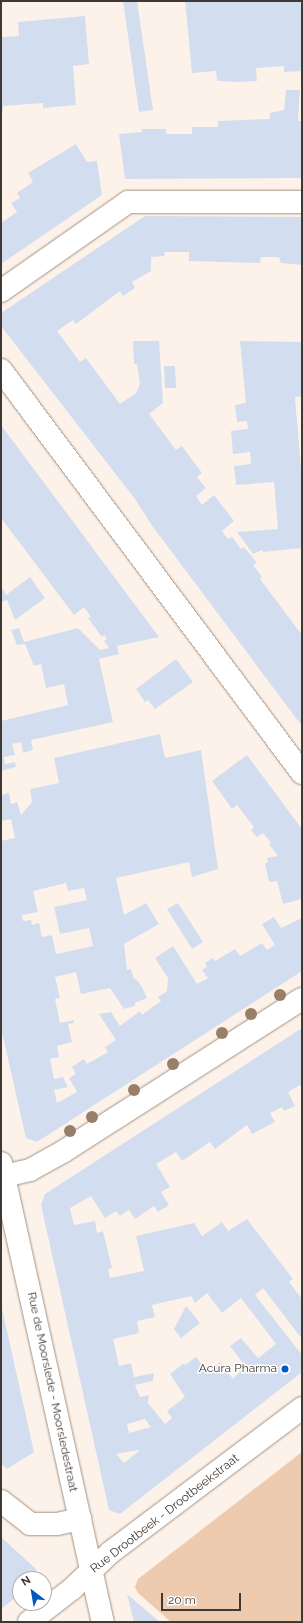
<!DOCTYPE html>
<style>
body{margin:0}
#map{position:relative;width:303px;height:1623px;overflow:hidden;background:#fdf2e9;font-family:Raleway,sans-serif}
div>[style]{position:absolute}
.green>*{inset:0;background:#eecaaf}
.building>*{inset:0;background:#d2def0}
.roads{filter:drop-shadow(0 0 1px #a29184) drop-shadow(0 0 1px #a29184)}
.street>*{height:22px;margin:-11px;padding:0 11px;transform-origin:11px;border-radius:11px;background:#fff}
.trees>*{width:12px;height:12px;margin:-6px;border-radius:50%;background:#987f69}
.dots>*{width:11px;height:11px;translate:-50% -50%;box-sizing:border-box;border:2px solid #fff;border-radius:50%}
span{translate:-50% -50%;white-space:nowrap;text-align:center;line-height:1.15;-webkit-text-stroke:3px #fff;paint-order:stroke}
.poi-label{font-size:12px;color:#3f3833}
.right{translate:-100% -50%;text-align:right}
.street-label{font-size:12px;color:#3f3833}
.frame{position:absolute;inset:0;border:2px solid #3f3833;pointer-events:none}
.north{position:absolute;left:12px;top:1571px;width:40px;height:40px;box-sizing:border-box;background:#fff;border:1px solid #b2afad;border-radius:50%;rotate:329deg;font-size:11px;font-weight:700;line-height:16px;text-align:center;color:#3f3833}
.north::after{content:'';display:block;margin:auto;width:14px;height:18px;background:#0059c2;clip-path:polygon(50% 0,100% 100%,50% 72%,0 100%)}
.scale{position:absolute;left:161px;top:1593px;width:80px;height:18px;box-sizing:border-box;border:2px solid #3f3833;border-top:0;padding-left:5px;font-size:12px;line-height:14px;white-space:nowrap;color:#3f3833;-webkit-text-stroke:3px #fff;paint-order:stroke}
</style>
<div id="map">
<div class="green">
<i style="clip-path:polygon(302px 1452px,302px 1622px,171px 1622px,138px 1593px,135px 1587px,138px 1579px)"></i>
</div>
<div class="building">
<i style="clip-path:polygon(123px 1px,137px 1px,153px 110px,139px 112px)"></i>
<i style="clip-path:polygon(185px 1px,302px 1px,302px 71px,284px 72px,284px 66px,256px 68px,257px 81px,239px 82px,217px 81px,216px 71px,192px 73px)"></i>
<i style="clip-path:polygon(85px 16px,89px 64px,73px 66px,76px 105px,43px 108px,43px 103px,3px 106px,3px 110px,1px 111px,1px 37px,19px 36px,18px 22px)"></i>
<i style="clip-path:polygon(286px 90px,300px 90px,298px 121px,302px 121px,302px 178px,125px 179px,119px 134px,142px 132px,141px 129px,166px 129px,166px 134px,192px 134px,192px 127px,218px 127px,218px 121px,270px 119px,270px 113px,284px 110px)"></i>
<i style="clip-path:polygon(76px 144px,87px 162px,97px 161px,102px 195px,1px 264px,1px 223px,17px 212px,11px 203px,20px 198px,17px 193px,33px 182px,28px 173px)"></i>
<i style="clip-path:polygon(145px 216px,302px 217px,302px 265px,281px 263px,279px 257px,261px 257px,260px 263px,189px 261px,189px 252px,164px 252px,165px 256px,151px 257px,151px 271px,132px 282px,135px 288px,123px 296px,120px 291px,76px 324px,73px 320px,57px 331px,80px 362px,86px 358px,120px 404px,136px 393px,140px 384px,137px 364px,134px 364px,133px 341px,159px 341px,163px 403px,149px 414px,176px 450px,182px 446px,202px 473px,197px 477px,206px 488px,196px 496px,202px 505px,214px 495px,234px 521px,222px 531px,228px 539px,232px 537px,241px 549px,244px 547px,257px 563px,253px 565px,262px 577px,260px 579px,302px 635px,302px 726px,153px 527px,135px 499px,1px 326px,1px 313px)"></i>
<i style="clip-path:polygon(240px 341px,302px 342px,302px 396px,295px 397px,302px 480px,302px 548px,263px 552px,262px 550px,253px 554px,237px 532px,278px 529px,274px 482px,236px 485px,234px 466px,251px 464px,250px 452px,233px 454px,231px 431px,248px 429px,247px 421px,237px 422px,235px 405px,246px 403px)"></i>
<i style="clip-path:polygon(164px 366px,175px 366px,176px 388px,165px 388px)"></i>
<i style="clip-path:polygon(1px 425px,159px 637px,117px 646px,119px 654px,99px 659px,113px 722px,31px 740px,33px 750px,23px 753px,21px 742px,12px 744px,15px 755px,4px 757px,5px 764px,15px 762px,16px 767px,1px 771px,1px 721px,68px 705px,64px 684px,46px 688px,41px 664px,34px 666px,25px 644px,17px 645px,11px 630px,19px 628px,24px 642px,78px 628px,100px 650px,109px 648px,104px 641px,107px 639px,104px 635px,102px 637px,88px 618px,91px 617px,84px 607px,74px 615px,1px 518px)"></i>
<i style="clip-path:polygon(30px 577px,45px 598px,15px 620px,7px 600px,1px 602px,1px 590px,3px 589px,6px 595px)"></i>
<i style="clip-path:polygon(176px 659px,193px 682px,155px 709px,148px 700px,145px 702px,136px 689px)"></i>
<i style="clip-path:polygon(evenodd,160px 734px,165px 758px,201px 750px,218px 869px,192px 877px,189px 862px,116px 878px,124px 915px,146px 903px,159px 924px,124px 944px,127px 970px,131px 969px,134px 979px,136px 979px,142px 987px,147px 998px,135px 1003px,135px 1006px,124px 1009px,110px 988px,81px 994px,76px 972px,55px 977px,60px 998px,55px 999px,60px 1023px,74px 1020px,74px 1023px,68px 1024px,72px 1042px,57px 1046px,59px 1057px,50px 1059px,54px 1079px,63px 1077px,68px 1087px,54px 1090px,57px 1103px,77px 1092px,69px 1078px,76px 1074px,72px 1067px,84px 1059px,87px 1064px,108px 1052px,105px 1047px,116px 1040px,99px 1014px,111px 1012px,120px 1026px,140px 1011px,142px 1015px,161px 1001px,158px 997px,167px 991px,168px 978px,155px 958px,173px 946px,197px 984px,208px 978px,202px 970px,207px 967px,205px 963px,213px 958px,215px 961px,235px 949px,240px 956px,262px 943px,267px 950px,275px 945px,262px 924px,274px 917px,281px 928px,302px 918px,302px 971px,37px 1142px,26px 1138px,1px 1028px,1px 841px,15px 838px,11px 819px,1px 821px,1px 795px,9px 793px,11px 804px,17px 802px,21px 815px,32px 802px,30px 789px,59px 783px,54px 758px,160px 734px,66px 883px,68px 891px,84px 888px,87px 900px,54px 907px,60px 934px,89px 928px,93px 946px,56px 954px,52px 935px,42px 937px,39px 923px,32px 925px,31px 920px,23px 921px,22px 915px,38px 912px,33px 891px,66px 883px)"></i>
<i style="clip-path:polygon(247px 755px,302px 829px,302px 899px,283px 904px,277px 881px,269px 882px,265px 864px,268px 862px,267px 858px,278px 856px,269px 844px,271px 843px,263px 833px,257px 837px,251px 830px,254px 827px,237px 805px,232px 809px,212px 781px)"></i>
<i style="clip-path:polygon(178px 903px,203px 942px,192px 949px,167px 909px)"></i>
<i style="clip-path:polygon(evenodd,302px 1028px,302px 1088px,300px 1085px,288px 1092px,295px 1106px,284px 1111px,282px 1107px,270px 1113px,275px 1122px,252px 1134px,247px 1125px,215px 1149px,210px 1142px,182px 1161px,176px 1152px,156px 1164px,170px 1187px,161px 1192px,169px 1205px,158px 1212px,154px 1206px,135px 1219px,129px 1210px,120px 1216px,116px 1211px,105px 1218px,91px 1196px,70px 1208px,74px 1225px,95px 1221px,97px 1233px,103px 1231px,112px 1268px,108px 1269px,110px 1278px,144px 1271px,136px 1236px,194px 1223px,202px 1236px,222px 1222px,228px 1231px,247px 1219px,293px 1279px,289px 1282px,302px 1299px,302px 1339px,263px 1288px,255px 1295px,302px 1355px,302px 1372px,120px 1514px,109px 1510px,41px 1205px,45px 1194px,302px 1028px,207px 1293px,222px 1313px,241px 1298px,276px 1344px,258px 1358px,241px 1338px,230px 1346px,245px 1366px,233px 1379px,220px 1362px,208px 1372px,196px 1357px,185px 1365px,184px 1363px,170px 1374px,185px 1397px,167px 1411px,172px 1418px,165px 1424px,148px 1403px,149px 1395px,140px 1397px,135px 1385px,153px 1381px,154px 1373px,134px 1377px,131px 1363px,119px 1366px,113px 1339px,139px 1333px,137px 1321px,155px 1317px,152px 1305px,191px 1296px,195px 1303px,207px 1293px,302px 1028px,145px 1419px,151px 1427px,129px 1433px,127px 1424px,145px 1419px,302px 1028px,138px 1450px,139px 1451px,124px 1463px,116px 1454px,138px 1450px)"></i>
<i style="clip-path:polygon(1px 1304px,34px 1452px,7px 1469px,1px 1463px)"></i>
<i style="clip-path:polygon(186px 1306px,200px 1323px,181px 1338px,174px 1329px)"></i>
<i style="clip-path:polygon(1px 1537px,36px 1569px,36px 1579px,20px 1579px,20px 1594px,1px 1609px)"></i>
<i style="clip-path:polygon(127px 1594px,155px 1618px,160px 1622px,134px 1622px)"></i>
</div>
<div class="roads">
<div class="street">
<i style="left:1px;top:291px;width:155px;rotate:-35deg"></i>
<i style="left:128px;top:202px;width:174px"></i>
<i style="left:1px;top:370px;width:503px;rotate:53.24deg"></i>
<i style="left:1px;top:1163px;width:470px;rotate:77.5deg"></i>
<i style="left:4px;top:1176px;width:27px;rotate:-13deg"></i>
<i style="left:30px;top:1170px;width:39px;rotate:-29deg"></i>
<i style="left:64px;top:1151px;width:282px;rotate:-32.6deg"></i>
<i style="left:1px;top:1501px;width:37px;rotate:38deg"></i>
<i style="left:30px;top:1524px;width:27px"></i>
<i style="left:57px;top:1524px;width:24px;rotate:-12deg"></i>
<i style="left:29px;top:1622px;width:54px;rotate:-37.5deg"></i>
<i style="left:72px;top:1589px;width:54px;rotate:-43.5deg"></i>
<i style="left:111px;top:1552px;width:239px;rotate:-37deg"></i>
</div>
</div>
<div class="trees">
<i style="left:280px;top:995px"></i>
<i style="left:251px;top:1014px"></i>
<i style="left:222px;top:1033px"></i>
<i style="left:173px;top:1064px"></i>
<i style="left:134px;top:1090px"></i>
<i style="left:92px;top:1117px"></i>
<i style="left:70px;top:1131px"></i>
</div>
<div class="dots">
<i style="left:285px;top:1369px;background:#0059c2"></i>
</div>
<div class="poi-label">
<span class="right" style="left:277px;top:1369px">Acura Pharma</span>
</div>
<div class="street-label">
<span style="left:52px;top:1392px;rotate:78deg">Rue de Moorslede - Moorsledestraat</span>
<span style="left:165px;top:1514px;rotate:-38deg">Rue Drootbeek - Drootbeekstraat</span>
</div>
<div class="frame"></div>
<div class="north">N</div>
<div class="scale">20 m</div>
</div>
